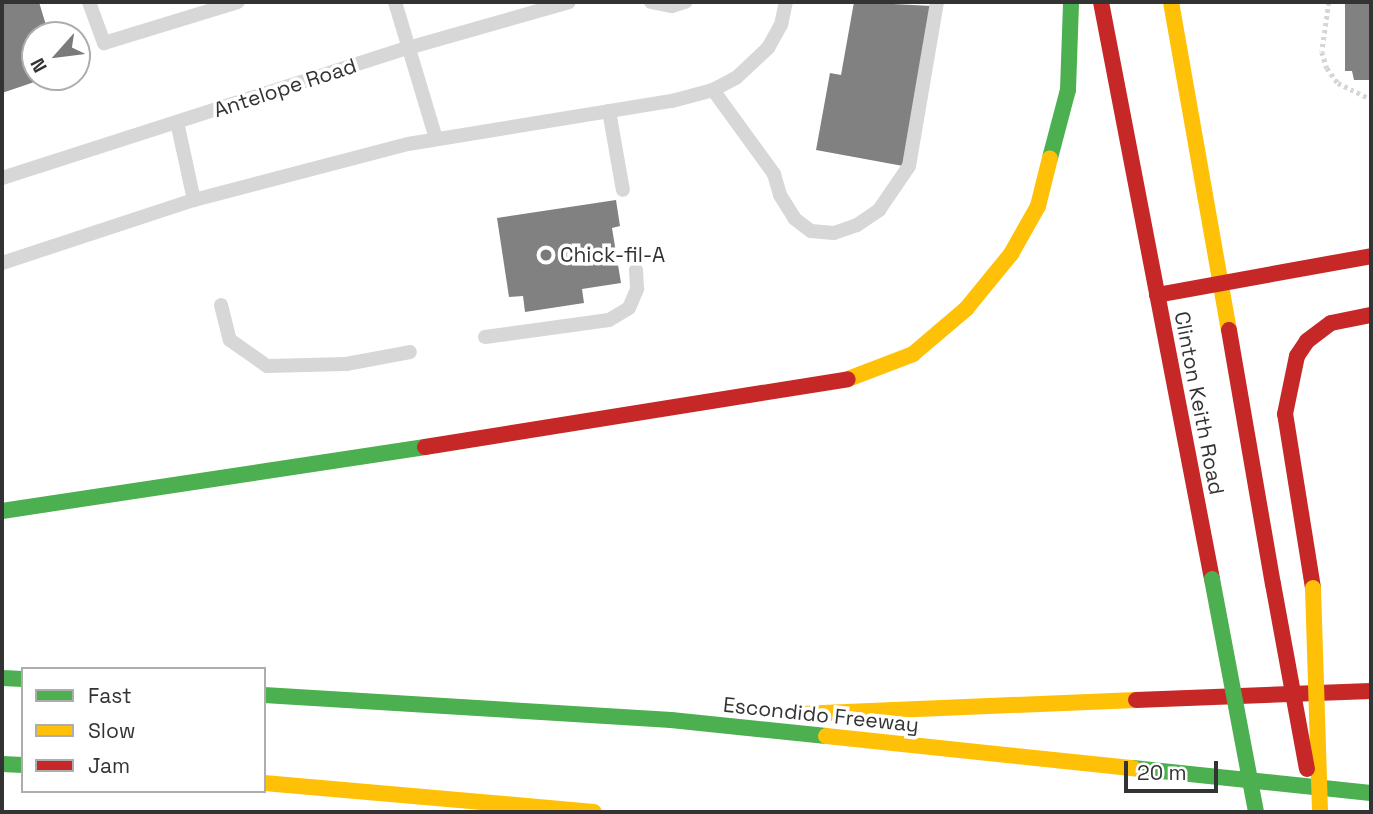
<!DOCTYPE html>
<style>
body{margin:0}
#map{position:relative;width:1373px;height:814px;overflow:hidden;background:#fff;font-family:"Space Grotesk",sans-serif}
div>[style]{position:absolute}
.building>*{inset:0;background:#818181}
.path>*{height:4.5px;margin-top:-2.25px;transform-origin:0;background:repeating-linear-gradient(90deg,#d6d6d6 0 3.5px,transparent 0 7px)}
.lane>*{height:14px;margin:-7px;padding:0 7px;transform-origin:7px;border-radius:7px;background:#d7d7d7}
.fast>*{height:16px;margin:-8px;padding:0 8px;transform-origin:8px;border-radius:8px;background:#4caf50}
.slow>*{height:16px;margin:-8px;padding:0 8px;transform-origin:8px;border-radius:8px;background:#ffc107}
.jam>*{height:16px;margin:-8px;padding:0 8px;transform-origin:8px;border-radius:8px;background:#c62828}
.fast-bridge>*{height:16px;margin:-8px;padding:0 8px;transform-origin:8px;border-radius:8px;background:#4caf50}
.slow-bridge>*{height:16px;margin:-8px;padding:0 8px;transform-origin:8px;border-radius:8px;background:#ffc107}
.jam-bridge>*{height:16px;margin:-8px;padding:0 8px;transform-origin:8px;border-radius:8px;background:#c62828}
.dots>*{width:19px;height:19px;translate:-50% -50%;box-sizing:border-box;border:4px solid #fff;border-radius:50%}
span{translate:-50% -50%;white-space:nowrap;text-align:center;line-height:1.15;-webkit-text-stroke:7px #fff;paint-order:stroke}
.street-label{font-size:21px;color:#333}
.poi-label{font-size:21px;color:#333}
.left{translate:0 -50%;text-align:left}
.frame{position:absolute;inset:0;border:4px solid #333;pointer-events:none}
.legend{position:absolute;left:21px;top:667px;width:245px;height:126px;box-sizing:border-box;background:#fff;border:2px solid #adadad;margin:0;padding:9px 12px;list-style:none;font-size:21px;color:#333}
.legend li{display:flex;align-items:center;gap:14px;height:35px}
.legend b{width:35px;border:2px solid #adadad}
.north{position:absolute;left:21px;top:21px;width:70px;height:70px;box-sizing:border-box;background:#fff;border:2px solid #adadad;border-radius:50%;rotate:242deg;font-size:19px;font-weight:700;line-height:28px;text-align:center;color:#333}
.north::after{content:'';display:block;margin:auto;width:24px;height:32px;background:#7a7a7a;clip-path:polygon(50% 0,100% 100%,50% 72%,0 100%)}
.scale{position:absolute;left:1124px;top:761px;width:94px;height:32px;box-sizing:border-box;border:4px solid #333;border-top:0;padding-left:9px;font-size:21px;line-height:24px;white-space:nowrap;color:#333;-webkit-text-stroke:5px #fff;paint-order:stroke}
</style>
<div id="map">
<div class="building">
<i style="clip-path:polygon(2px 2px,39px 2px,49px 35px,35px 35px,35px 77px,49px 77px,2px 93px)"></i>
<i style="clip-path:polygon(854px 2px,932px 6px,903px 166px,816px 150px,830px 73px,841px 75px)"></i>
<i style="clip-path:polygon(1345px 2px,1371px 2px,1371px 80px,1354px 80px,1352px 71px,1345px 71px)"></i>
<i style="clip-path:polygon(616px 200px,620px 226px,612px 228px,621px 283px,582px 289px,584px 303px,525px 312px,523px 296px,509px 297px,497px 218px)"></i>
</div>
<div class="path">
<i style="left:1329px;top:2px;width:50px;rotate:98deg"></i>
<i style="left:1322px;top:52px;width:17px;rotate:73deg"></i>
<i style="left:1327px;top:68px;width:19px;rotate:54deg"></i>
<i style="left:1338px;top:83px;width:37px;rotate:26deg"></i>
</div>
<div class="lane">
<i style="left:89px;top:2px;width:44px;rotate:69.9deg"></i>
<i style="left:104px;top:43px;width:140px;rotate:-17deg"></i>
<i style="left:395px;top:2px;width:143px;rotate:73.3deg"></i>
<i style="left:651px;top:2px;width:21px;rotate:11deg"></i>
<i style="left:672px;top:6px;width:14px;rotate:-17deg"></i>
<i style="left:713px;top:90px;width:104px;rotate:54deg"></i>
<i style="left:774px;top:174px;width:22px;rotate:74deg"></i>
<i style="left:780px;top:195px;width:28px;rotate:58deg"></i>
<i style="left:795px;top:219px;width:20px;rotate:37deg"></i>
<i style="left:811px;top:231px;width:23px;rotate:5deg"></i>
<i style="left:834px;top:233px;width:24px;rotate:-19deg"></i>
<i style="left:857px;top:225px;width:27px;rotate:-34deg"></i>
<i style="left:879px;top:210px;width:53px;rotate:-55.7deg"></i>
<i style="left:909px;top:166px;width:166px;rotate:-80.3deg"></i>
<i style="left:609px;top:111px;width:80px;rotate:80deg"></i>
<i style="left:177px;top:122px;width:80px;rotate:77.7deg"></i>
<i style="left:2px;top:178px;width:426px;rotate:-17.8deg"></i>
<i style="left:408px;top:48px;width:167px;rotate:-15.9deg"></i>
<i style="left:2px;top:263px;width:202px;rotate:-18.2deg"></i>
<i style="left:194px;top:200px;width:221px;rotate:-14.7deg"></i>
<i style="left:408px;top:144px;width:267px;rotate:-9.3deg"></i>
<i style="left:672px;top:101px;width:42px;rotate:-15deg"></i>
<i style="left:713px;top:90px;width:26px;rotate:-28deg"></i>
<i style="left:736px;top:78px;width:44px;rotate:-43.2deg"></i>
<i style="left:768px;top:48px;width:26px;rotate:-61deg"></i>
<i style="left:781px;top:25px;width:24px;rotate:-78deg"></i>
<i style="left:221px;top:305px;width:36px;rotate:76deg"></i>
<i style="left:230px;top:340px;width:45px;rotate:35.1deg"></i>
<i style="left:267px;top:366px;width:79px;rotate:-1.5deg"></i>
<i style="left:346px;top:364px;width:65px;rotate:-10.6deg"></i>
<i style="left:485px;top:337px;width:125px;rotate:-7.8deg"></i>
<i style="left:609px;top:320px;width:23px;rotate:-31deg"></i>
<i style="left:629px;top:308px;width:21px;rotate:-67deg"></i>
<i style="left:637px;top:289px;width:19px;rotate:-93deg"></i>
</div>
<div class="fast">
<i style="left:1050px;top:158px;width:70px;rotate:-75.2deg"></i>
<i style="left:1068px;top:90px;width:88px;rotate:-88deg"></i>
<i style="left:2px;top:511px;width:428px;rotate:-8.6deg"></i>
<i style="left:2px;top:678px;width:21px;rotate:3deg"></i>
<i style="left:264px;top:695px;width:408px;rotate:3.5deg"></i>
<i style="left:671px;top:720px;width:156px;rotate:5.9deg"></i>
<i style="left:2px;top:764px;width:21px;rotate:3deg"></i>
<i style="left:1133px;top:768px;width:239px;rotate:6deg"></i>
</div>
<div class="slow">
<i style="left:1171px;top:2px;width:333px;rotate:80deg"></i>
<i style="left:848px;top:379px;width:70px;rotate:-21deg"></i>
<i style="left:913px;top:354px;width:70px;rotate:-40.3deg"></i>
<i style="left:966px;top:309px;width:71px;rotate:-50.7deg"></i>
<i style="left:1011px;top:254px;width:55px;rotate:-60.6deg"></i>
<i style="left:1038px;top:206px;width:49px;rotate:-76deg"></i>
<i style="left:799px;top:714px;width:337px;rotate:-2.4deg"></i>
<i style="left:826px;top:736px;width:309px;rotate:6deg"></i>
<i style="left:264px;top:783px;width:331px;rotate:5deg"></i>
</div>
<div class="jam">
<i style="left:1101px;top:2px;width:588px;rotate:79.11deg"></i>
<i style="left:1157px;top:295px;width:218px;rotate:-10.3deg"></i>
<i style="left:1229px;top:330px;width:258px;rotate:80.2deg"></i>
<i style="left:425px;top:447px;width:428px;rotate:-9.1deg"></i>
<i style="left:1313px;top:588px;width:176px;rotate:-99.1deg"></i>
<i style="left:1285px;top:414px;width:59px;rotate:-78.3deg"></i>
<i style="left:1297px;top:356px;width:18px;rotate:-56deg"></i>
<i style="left:1307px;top:341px;width:30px;rotate:-37deg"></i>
<i style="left:1331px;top:323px;width:41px;rotate:-11.3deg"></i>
<i style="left:1136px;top:700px;width:235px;rotate:-2.2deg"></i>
</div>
<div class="fast-bridge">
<i style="left:1212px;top:579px;width:237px;rotate:79.3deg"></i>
</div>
<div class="slow-bridge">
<i style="left:1313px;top:588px;width:224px;rotate:88.2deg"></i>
</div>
<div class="jam-bridge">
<i style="left:1273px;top:584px;width:188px;rotate:79.6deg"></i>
</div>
<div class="dots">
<i style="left:546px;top:255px;background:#7a7a7a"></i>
</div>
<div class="street-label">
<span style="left:285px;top:88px;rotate:-18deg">Antelope Road</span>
<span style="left:1199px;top:403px;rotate:79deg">Clinton Keith Road</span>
<span style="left:821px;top:715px;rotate:6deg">Escondido Freeway</span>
</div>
<div class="poi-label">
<span class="left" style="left:560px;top:255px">Chick-fil-A</span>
</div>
<div class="frame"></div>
<ul class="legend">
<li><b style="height:9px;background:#4caf50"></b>Fast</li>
<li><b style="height:9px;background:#ffc107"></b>Slow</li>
<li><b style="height:9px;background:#c62828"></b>Jam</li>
</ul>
<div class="north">N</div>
<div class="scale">20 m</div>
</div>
